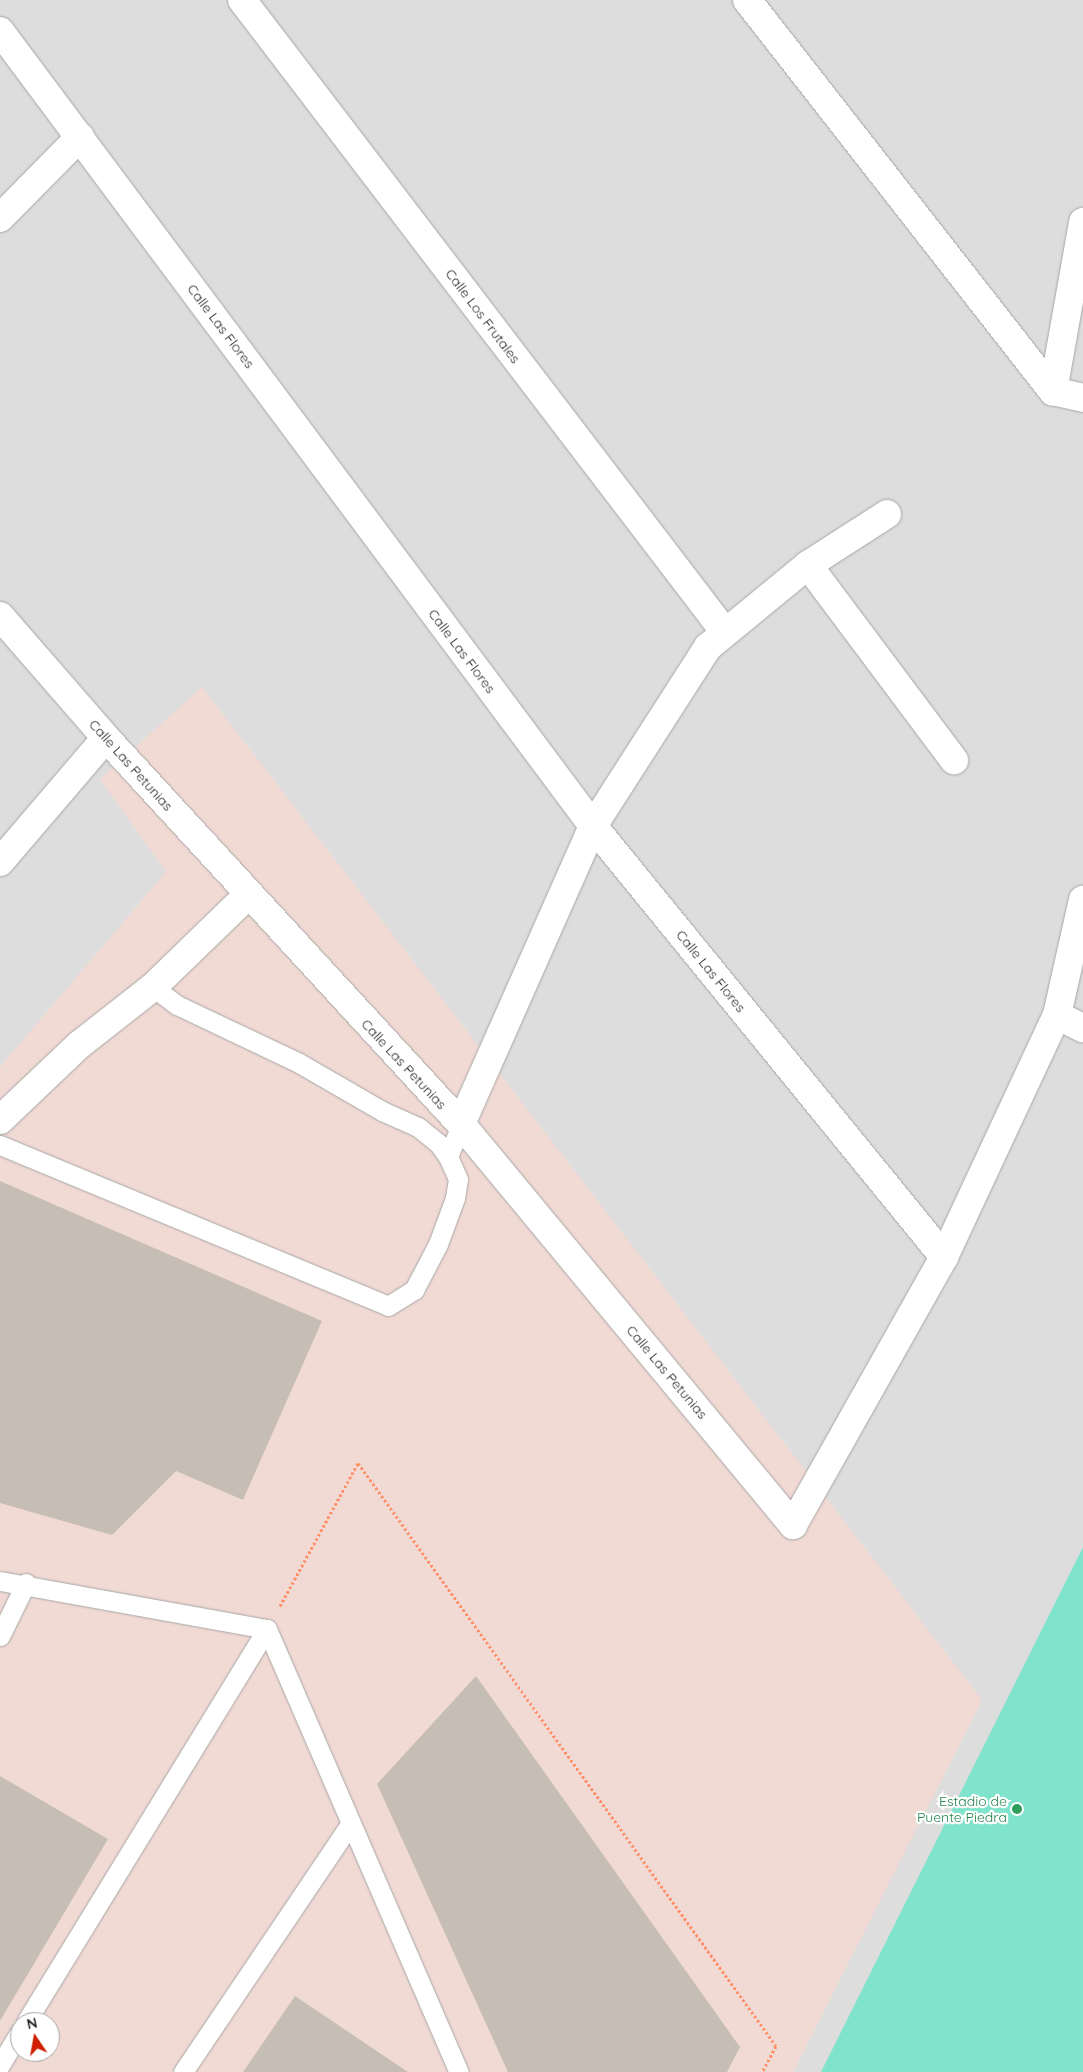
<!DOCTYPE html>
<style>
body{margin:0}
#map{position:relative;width:1083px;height:2072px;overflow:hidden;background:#f1efe6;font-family:Quicksand,sans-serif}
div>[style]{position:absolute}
.residential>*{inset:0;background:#dedddd}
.commercial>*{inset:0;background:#f2dad4}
.pitch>*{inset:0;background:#80e3cc}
.building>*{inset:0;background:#c6beb5}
.path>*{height:3px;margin-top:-1.5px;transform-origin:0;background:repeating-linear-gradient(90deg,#ff8f68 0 2.5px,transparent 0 5px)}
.roads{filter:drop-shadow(0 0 1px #a7a7a7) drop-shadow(0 0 1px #a7a7a7)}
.lane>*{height:19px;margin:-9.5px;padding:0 9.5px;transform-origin:9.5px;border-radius:9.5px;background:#fff}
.street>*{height:28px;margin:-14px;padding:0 14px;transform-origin:14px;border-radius:14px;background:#fff}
.dots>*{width:14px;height:14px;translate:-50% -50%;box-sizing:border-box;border:2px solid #fff;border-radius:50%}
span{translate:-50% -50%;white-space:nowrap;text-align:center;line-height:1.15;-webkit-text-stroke:4.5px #fff;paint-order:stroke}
.street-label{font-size:14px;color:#202020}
.leisure-label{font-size:14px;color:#27864d}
.right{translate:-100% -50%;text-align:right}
.north{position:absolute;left:10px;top:2012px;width:50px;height:50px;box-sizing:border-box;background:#fff;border:1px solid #a6a6a6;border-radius:50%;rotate:348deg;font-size:14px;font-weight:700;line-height:20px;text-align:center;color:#202020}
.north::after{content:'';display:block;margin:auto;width:18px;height:22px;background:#cf1f00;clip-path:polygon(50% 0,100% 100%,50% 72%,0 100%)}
</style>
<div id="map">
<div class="residential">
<i style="clip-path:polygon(evenodd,0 0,1083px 0,1083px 2072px,0 2072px,0 0,20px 2022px,50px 2022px,50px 2052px,20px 2052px,20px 2022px)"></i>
</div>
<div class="commercial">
<i style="clip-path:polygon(evenodd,202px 687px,982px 1700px,793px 2072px,0 2072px,0 1067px,166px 872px,100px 779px,202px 687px,20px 2022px,50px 2022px,50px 2052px,20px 2052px,20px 2022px)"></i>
</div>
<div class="pitch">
<i style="clip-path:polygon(1083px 1547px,1083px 2072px,821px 2072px)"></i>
</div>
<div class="building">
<i style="clip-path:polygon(0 1181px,322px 1321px,243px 1500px,176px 1471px,112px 1535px,0 1503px)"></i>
<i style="clip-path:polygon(476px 1676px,740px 2047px,727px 2072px,508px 2072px,377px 1784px)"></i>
<i style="clip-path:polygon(0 1776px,108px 1839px,0 2021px)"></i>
<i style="clip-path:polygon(295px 1996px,408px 2072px,243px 2072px)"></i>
</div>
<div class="path">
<i style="left:280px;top:1606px;width:163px;rotate:-61.4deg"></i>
<i style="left:358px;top:1463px;width:717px;rotate:54.36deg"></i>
<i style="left:776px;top:2046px;width:30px;rotate:118deg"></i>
</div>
<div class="roads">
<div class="lane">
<i style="left:153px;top:987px;width:30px;rotate:37deg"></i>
<i style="left:177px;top:1005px;width:135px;rotate:25.4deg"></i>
<i style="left:299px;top:1063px;width:96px;rotate:30deg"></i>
<i style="left:382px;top:1111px;width:39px;rotate:24deg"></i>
<i style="left:418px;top:1127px;width:27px;rotate:39deg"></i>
<i style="left:439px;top:1144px;width:16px;rotate:55deg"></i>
<i style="left:448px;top:1157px;width:35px;rotate:-68deg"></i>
<i style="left:0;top:1145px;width:420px;rotate:22.5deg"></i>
<i style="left:388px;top:1306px;width:31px;rotate:-32deg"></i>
<i style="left:414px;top:1290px;width:52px;rotate:-62.4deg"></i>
<i style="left:438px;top:1244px;width:49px;rotate:-69.7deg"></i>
<i style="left:455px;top:1198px;width:19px;rotate:-81deg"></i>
<i style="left:458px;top:1179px;width:24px;rotate:-114deg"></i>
<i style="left:0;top:1581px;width:271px;rotate:10.2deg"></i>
<i style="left:267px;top:1629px;width:483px;rotate:66.6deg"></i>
<i style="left:0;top:1636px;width:59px;rotate:-63.9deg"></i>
<i style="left:26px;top:2022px;width:461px;rotate:-58.5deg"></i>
<i style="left:0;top:2065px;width:39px;rotate:-59deg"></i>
<i style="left:183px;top:2072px;width:300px;rotate:-56deg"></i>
</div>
<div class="street">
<i style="left:242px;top:0;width:794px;rotate:52.62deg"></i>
<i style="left:747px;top:0;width:497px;rotate:52deg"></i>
<i style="left:1053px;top:391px;width:31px;rotate:13deg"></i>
<i style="left:0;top:31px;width:992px;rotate:53.28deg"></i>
<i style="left:593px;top:826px;width:556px;rotate:50.84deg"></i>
<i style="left:0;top:218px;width:114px;rotate:-45.4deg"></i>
<i style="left:1053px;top:391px;width:172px;rotate:-79.9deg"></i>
<i style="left:808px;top:565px;width:244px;rotate:53.2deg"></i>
<i style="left:0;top:616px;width:162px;rotate:49deg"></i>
<i style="left:106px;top:738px;width:524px;rotate:47.4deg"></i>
<i style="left:461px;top:1124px;width:521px;rotate:50.38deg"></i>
<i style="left:793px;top:1525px;width:308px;rotate:-60.6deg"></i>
<i style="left:944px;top:1257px;width:267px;rotate:-65deg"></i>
<i style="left:1057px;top:1015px;width:118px;rotate:-77.3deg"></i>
<i style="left:0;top:862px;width:163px;rotate:-49.5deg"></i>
<i style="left:1057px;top:1015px;width:29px;rotate:27deg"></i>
<i style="left:0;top:1120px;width:109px;rotate:-43.5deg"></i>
<i style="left:79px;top:1045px;width:94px;rotate:-38.1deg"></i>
<i style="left:153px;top:987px;width:132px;rotate:-44.1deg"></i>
<i style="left:461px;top:1124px;width:326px;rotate:-66.1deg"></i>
<i style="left:593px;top:826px;width:213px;rotate:-57.3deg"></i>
<i style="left:708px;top:647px;width:129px;rotate:-39.4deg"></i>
<i style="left:808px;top:565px;width:94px;rotate:-32.8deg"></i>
</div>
</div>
<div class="dots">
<i style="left:1017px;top:1809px;background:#2e9e5b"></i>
</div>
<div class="street-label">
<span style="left:483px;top:316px;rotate:53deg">Calle Los Frutales</span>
<span style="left:221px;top:326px;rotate:53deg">Calle Las Flores</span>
<span style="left:462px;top:651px;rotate:53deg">Calle Las Flores</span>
<span style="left:131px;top:765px;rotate:48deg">Calle Las Petunias</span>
<span style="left:711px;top:971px;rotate:51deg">Calle Las Flores</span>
<span style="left:404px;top:1064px;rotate:47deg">Calle Las Petunias</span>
<span style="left:667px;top:1372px;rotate:50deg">Calle Las Petunias</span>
</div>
<div class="leisure-label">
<span class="right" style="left:1007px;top:1809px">Estadio de<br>Puente Piedra</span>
</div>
<div class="north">N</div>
</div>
